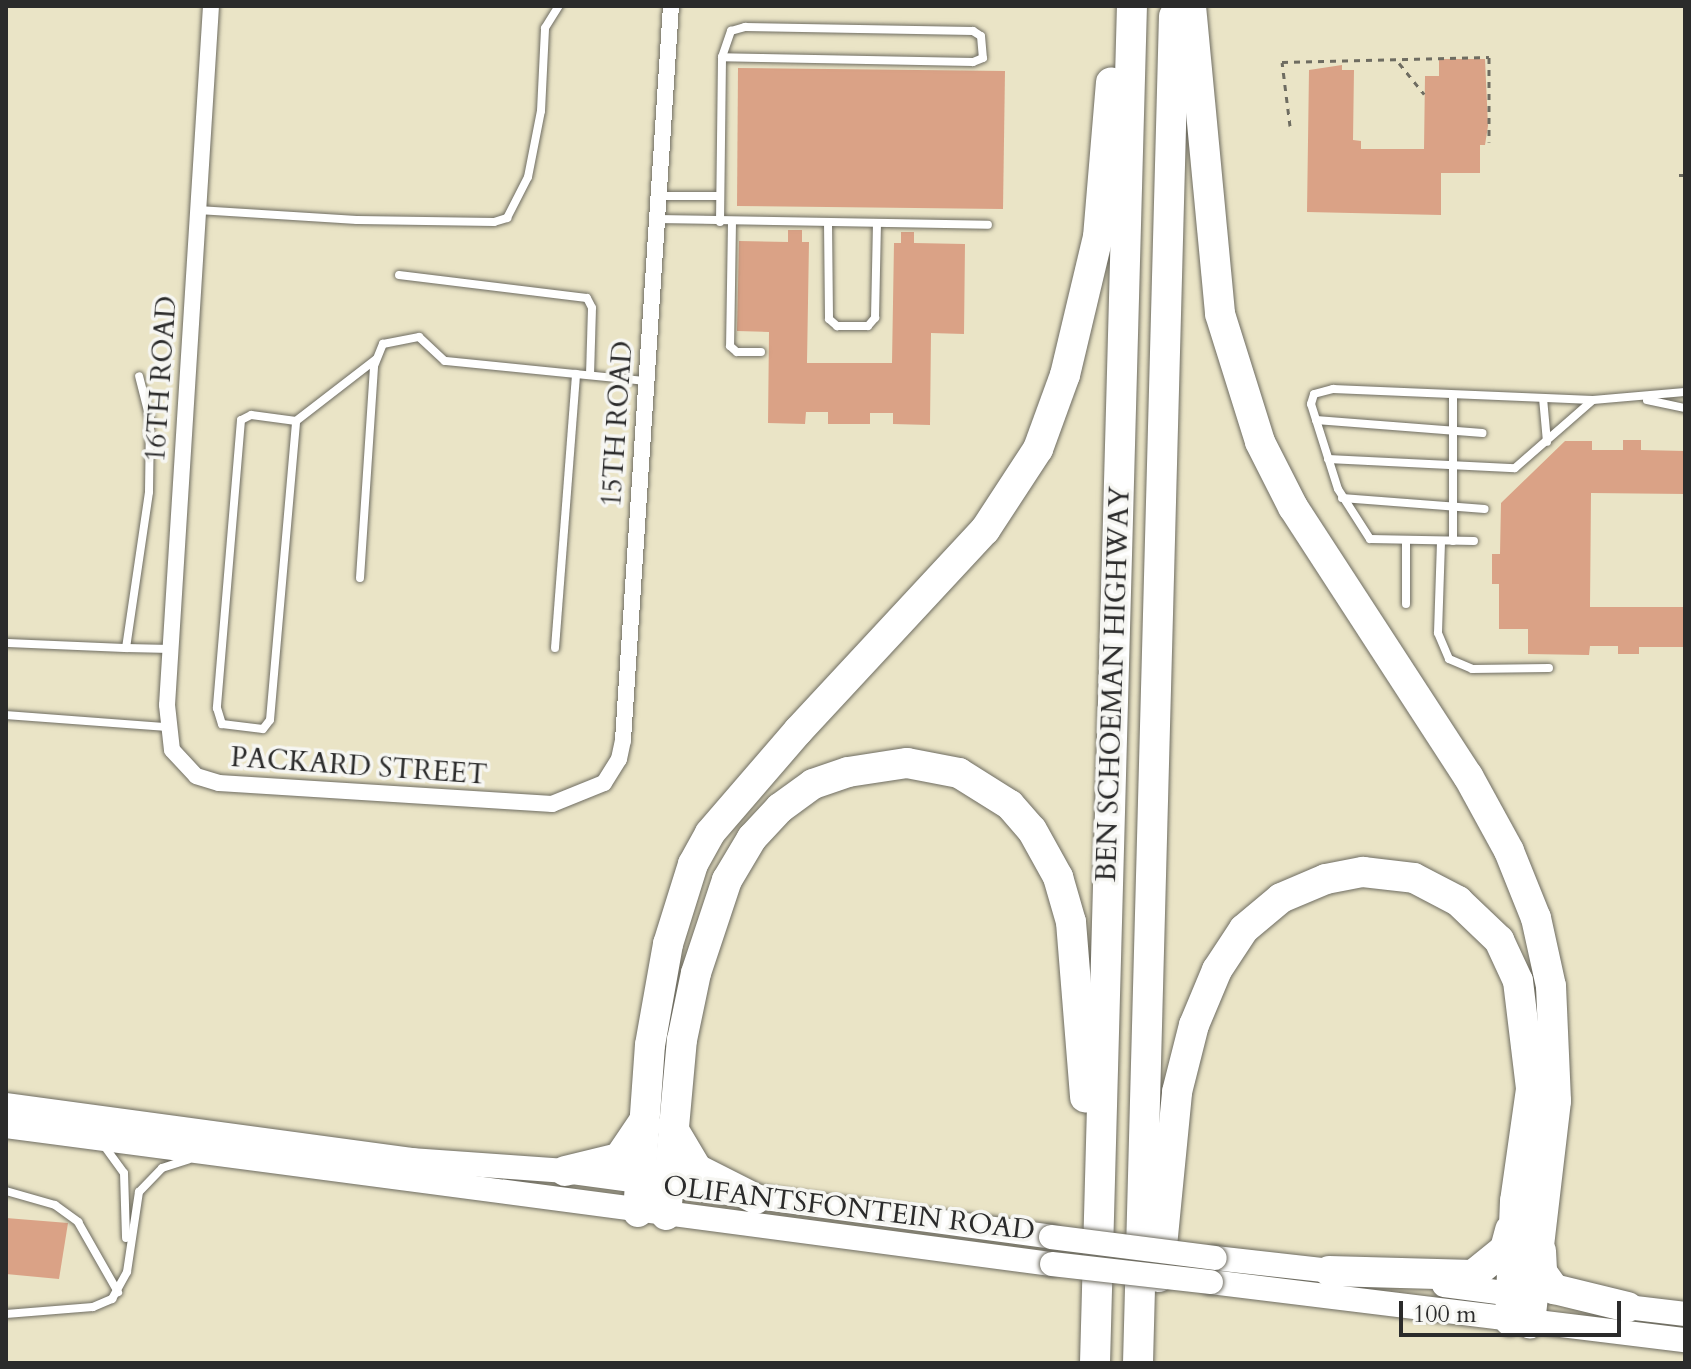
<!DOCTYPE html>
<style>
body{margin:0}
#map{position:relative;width:1691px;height:1369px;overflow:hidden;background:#eae4c6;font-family:Cardo,serif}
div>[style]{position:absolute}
.building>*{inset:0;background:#daa286}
.path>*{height:3px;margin-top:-1.5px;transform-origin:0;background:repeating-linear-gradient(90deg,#6e6c61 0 6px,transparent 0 12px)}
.roads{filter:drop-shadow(0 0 2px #6e6c61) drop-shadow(0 0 2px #6e6c61)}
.service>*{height:8px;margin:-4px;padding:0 4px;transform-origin:4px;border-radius:4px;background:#fff}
.minor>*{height:16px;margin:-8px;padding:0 8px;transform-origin:8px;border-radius:8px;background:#fff}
.secondary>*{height:24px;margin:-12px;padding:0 12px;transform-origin:12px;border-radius:12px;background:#fff}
.motorway>*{height:30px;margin:-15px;padding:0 15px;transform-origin:15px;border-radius:15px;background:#fff}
.bridges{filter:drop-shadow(0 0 2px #6e6c61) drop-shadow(0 0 2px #6e6c61)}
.secondary-bridge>*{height:24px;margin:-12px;padding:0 12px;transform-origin:12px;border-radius:12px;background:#fff}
span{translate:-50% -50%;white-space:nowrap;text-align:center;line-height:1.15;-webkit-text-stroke:7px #f6f6f2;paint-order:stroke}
.street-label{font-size:28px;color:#2b2b2b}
.frame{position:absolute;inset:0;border:8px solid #2b2b2b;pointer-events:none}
.scale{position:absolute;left:1399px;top:1301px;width:222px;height:36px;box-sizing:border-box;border:4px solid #2b2b2b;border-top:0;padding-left:10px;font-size:24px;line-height:28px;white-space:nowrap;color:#2b2b2b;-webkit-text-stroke:6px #f6f6f2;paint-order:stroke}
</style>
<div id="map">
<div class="building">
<i style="clip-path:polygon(1439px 59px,1485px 59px,1488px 126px,1485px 145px,1480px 145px,1480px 173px,1441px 173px,1441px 215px,1307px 212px,1309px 70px,1342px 65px,1342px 70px,1354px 70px,1353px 140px,1361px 141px,1361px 149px,1424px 149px,1425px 76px,1439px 76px)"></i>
<i style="clip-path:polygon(738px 68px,1005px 71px,1003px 209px,737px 206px)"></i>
<i style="clip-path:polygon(788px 230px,802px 230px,802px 242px,809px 242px,807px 363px,892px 363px,894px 243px,901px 243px,901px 232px,914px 232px,914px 243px,965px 244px,964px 334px,931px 333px,930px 425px,893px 424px,893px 413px,870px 413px,870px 424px,828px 424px,828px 412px,806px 412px,805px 424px,768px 423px,769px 332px,737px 331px,739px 241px,788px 242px)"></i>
<i style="clip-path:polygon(1623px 440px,1641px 440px,1641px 450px,1685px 451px,1685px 494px,1591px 493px,1590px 607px,1685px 607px,1685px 647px,1639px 647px,1639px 654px,1618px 654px,1618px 646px,1590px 646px,1589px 655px,1528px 654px,1528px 629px,1499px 629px,1499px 584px,1492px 584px,1492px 554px,1500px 554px,1501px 503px,1565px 441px,1592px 441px,1592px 450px,1623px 450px)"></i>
<i style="clip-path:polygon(6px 1218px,68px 1223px,59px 1279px,6px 1274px)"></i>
</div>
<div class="path">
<i style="left:1399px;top:63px;width:40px;rotate:51deg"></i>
<i style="left:1290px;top:126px;width:64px;rotate:-97.1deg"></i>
<i style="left:1282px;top:62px;width:207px;rotate:-1.4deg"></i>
<i style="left:1489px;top:57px;width:85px;rotate:90deg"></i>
<i style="left:1679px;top:175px;width:6px"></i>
</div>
<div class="roads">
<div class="service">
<i style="left:658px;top:196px;width:61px"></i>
<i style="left:198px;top:210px;width:159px;rotate:3.6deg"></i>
<i style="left:357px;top:220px;width:137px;rotate:0.8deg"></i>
<i style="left:494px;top:222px;width:14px;rotate:-17deg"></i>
<i style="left:507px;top:218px;width:46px;rotate:-62.9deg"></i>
<i style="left:528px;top:177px;width:67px;rotate:-78.9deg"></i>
<i style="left:541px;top:111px;width:83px;rotate:-87.2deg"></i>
<i style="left:545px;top:28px;width:26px;rotate:-58deg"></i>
<i style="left:657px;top:219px;width:331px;rotate:1deg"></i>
<i style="left:720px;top:222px;width:165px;rotate:-89.3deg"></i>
<i style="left:722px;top:57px;width:28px;rotate:-71deg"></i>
<i style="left:731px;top:31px;width:15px;rotate:-16deg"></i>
<i style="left:745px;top:27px;width:228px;rotate:1deg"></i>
<i style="left:973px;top:31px;width:9px;rotate:32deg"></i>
<i style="left:981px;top:36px;width:22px;rotate:85deg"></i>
<i style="left:983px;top:58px;width:11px;rotate:158deg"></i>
<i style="left:973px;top:62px;width:251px;rotate:-178.9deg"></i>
<i style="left:732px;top:222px;width:124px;rotate:90.9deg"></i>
<i style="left:730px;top:346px;width:9px;rotate:41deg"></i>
<i style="left:737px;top:352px;width:24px"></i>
<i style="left:828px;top:222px;width:97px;rotate:89.4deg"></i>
<i style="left:829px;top:319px;width:11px;rotate:41deg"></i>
<i style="left:837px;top:326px;width:31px"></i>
<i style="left:868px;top:326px;width:11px;rotate:-49deg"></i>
<i style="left:875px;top:318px;width:95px;rotate:-88.8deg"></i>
<i style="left:399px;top:275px;width:189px;rotate:7deg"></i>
<i style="left:587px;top:298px;width:11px;rotate:63deg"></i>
<i style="left:592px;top:308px;width:67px;rotate:91.7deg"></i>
<i style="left:1453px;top:395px;width:146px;rotate:90deg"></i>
<i style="left:1543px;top:398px;width:44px;rotate:84.8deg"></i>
<i style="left:1647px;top:400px;width:39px;rotate:12deg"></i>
<i style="left:1316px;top:420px;width:167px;rotate:4.5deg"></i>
<i style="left:296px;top:421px;width:45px;rotate:-172.4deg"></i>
<i style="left:251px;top:415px;width:11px;rotate:153deg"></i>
<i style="left:241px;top:420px;width:289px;rotate:94.8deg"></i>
<i style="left:217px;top:708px;width:17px;rotate:73deg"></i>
<i style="left:222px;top:724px;width:41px;rotate:7deg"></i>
<i style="left:263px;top:729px;width:11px;rotate:-52deg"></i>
<i style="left:270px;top:720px;width:300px;rotate:-85deg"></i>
<i style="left:296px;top:421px;width:100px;rotate:-37.7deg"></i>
<i style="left:1328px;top:459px;width:187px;rotate:2.8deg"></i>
<i style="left:1515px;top:468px;width:103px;rotate:-41.1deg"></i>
<i style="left:1342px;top:498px;width:143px;rotate:4.4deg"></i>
<i style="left:1474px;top:541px;width:104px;rotate:-178.9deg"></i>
<i style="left:1370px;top:539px;width:59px;rotate:-122.6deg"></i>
<i style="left:1338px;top:489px;width:89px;rotate:-107.6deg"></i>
<i style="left:1311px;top:404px;width:10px;rotate:-73deg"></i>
<i style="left:1314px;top:394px;width:20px;rotate:-15deg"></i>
<i style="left:1333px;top:389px;width:260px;rotate:2.4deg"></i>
<i style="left:1593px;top:400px;width:92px;rotate:-5deg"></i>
<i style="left:1441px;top:542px;width:91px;rotate:91.9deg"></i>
<i style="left:1438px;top:633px;width:28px;rotate:67deg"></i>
<i style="left:1449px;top:659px;width:25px;rotate:23deg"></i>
<i style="left:1472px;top:669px;width:77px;rotate:-0.7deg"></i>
<i style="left:360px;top:578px;width:212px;rotate:-86.2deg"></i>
<i style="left:374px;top:366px;width:24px;rotate:-68deg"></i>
<i style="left:383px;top:344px;width:37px;rotate:-11deg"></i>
<i style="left:419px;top:337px;width:35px;rotate:43deg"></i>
<i style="left:445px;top:361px;width:201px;rotate:5.7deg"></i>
<i style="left:1406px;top:604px;width:62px;rotate:-90deg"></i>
<i style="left:6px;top:643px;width:120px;rotate:2.4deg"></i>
<i style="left:126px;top:648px;width:158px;rotate:-81.6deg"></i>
<i style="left:149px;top:492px;width:73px;rotate:-89.2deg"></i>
<i style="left:150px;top:419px;width:44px;rotate:-104.3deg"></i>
<i style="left:126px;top:648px;width:45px;rotate:1.3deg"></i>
<i style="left:555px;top:648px;width:275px;rotate:-85.6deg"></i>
<i style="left:6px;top:715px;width:161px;rotate:4.3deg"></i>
<i style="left:105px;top:1147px;width:32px;rotate:54deg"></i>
<i style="left:124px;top:1173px;width:65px;rotate:88.2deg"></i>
<i style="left:6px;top:1191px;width:51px;rotate:15.9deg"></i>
<i style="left:55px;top:1205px;width:29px;rotate:36deg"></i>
<i style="left:78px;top:1222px;width:81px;rotate:60.3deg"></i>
<i style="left:6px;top:1314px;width:87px;rotate:-4.6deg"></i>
<i style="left:93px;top:1307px;width:21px;rotate:-23deg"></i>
<i style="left:112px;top:1299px;width:31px;rotate:-61deg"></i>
<i style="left:127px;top:1272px;width:81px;rotate:-81.5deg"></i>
<i style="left:139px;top:1192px;width:33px;rotate:-46deg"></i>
<i style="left:162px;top:1168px;width:28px;rotate:-18deg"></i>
</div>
<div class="minor">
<i style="left:211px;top:6px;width:700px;rotate:93.6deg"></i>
<i style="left:167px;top:705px;width:45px;rotate:83.7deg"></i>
<i style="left:172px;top:750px;width:35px;rotate:47deg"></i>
<i style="left:196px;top:776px;width:24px;rotate:17deg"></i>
<i style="left:219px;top:783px;width:334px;rotate:3.6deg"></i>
<i style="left:552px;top:804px;width:56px;rotate:-22deg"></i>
<i style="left:604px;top:783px;width:28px;rotate:-58deg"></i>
<i style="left:619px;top:759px;width:19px;rotate:-78deg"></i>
<i style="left:623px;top:740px;width:736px;rotate:-86.26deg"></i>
</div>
<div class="secondary">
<i style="left:6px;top:1105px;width:410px;rotate:7.7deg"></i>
<i style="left:412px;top:1160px;width:153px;rotate:4.1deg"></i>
<i style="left:565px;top:1171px;width:490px;rotate:7.7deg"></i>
<i style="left:6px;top:1126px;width:1055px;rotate:7.52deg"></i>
<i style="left:1215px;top:1258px;width:134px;rotate:6.4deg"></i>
<i style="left:1211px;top:1282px;width:478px;rotate:7deg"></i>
<i style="left:1444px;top:1285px;width:83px;rotate:7.6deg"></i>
<i style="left:1610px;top:1305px;width:76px;rotate:6.8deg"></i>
</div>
<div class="motorway">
<i style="left:1191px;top:6px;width:309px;rotate:84.6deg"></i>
<i style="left:1220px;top:314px;width:134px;rotate:72.6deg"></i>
<i style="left:1260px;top:442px;width:73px;rotate:63.1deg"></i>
<i style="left:1293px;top:507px;width:321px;rotate:57deg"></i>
<i style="left:1468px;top:776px;width:85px;rotate:61.3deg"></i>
<i style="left:1509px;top:851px;width:72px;rotate:68.1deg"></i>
<i style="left:1536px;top:918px;width:70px;rotate:77.6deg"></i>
<i style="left:1551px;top:986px;width:115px;rotate:87.5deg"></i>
<i style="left:1556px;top:1101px;width:224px;rotate:96.7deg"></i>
<i style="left:672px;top:1127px;width:49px;rotate:59.2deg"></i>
<i style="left:697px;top:1169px;width:66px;rotate:27deg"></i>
<i style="left:565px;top:1171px;width:56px;rotate:-13.5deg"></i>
<i style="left:619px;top:1158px;width:45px;rotate:-56deg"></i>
<i style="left:638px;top:1212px;width:167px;rotate:-85.9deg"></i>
<i style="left:650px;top:1045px;width:103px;rotate:-79.9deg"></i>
<i style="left:668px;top:944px;width:84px;rotate:-72.6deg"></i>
<i style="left:693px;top:864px;width:35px;rotate:-61deg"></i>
<i style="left:710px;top:833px;width:135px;rotate:-49.2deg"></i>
<i style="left:798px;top:731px;width:275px;rotate:-47.1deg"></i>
<i style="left:985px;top:530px;width:97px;rotate:-56.8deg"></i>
<i style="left:1038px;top:449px;width:79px;rotate:-70deg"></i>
<i style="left:1065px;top:375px;width:142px;rotate:-76.6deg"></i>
<i style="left:1098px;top:237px;width:155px;rotate:-85.2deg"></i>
<i style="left:666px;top:1215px;width:176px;rotate:-84.8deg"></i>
<i style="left:682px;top:1040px;width:68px;rotate:-78.2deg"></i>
<i style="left:696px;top:973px;width:98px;rotate:-71.6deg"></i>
<i style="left:727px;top:880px;width:49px;rotate:-59.2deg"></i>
<i style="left:752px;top:838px;width:41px;rotate:-47deg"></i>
<i style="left:780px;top:808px;width:41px;rotate:-36deg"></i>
<i style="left:813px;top:784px;width:37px;rotate:-19deg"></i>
<i style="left:848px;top:772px;width:60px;rotate:-8.7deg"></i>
<i style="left:907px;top:763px;width:53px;rotate:10.9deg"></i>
<i style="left:959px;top:773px;width:60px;rotate:32.1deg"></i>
<i style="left:1010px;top:805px;width:33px;rotate:49deg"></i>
<i style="left:1032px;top:830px;width:54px;rotate:61deg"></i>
<i style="left:1058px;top:877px;width:47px;rotate:73.9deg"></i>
<i style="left:1071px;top:922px;width:176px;rotate:85.4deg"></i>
<i style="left:1541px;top:1251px;width:21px;rotate:87deg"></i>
<i style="left:1542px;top:1272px;width:21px;rotate:55deg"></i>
<i style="left:1554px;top:1289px;width:76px;rotate:13.7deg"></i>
<i style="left:1329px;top:1271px;width:144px;rotate:1.6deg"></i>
<i style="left:1473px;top:1275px;width:41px;rotate:-39.1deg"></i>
<i style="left:1505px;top:1249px;width:20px;rotate:-75deg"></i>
<i style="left:1159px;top:1277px;width:186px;rotate:-84.4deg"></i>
<i style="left:1177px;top:1092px;width:69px;rotate:-75.8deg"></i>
<i style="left:1194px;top:1025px;width:60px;rotate:-67.3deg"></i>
<i style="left:1217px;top:970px;width:49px;rotate:-56.6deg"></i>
<i style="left:1244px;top:929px;width:48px;rotate:-40deg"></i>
<i style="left:1281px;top:898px;width:49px;rotate:-22.9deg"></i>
<i style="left:1326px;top:879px;width:38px;rotate:-11deg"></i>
<i style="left:1363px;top:872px;width:51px;rotate:6.7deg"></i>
<i style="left:1414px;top:878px;width:50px;rotate:27.6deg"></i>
<i style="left:1458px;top:901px;width:57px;rotate:43.6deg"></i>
<i style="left:1499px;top:940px;width:45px;rotate:65.1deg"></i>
<i style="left:1518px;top:981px;width:109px;rotate:83.1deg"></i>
<i style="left:1531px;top:1089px;width:113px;rotate:98.1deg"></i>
<i style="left:1515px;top:1201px;width:120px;rotate:92.4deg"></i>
<i style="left:1095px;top:1363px;width:1358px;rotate:-88.44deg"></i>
<i style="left:1138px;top:1363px;width:1347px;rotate:-88.47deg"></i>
</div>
</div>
<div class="bridges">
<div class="secondary-bridge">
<i style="left:1051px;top:1237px;width:165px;rotate:7.3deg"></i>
<i style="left:1052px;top:1264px;width:160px;rotate:6.5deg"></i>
</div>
</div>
<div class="street-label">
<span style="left:161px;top:379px;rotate:-86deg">16TH ROAD</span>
<span style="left:617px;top:424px;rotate:-86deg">15TH ROAD</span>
<span style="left:1113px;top:684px;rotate:-88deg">BEN SCHOEMAN HIGHWAY</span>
<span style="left:359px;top:766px;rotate:4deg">PACKARD STREET</span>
<span style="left:849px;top:1208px;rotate:7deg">OLIFANTSFONTEIN ROAD</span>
</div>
<div class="frame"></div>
<div class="scale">100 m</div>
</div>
